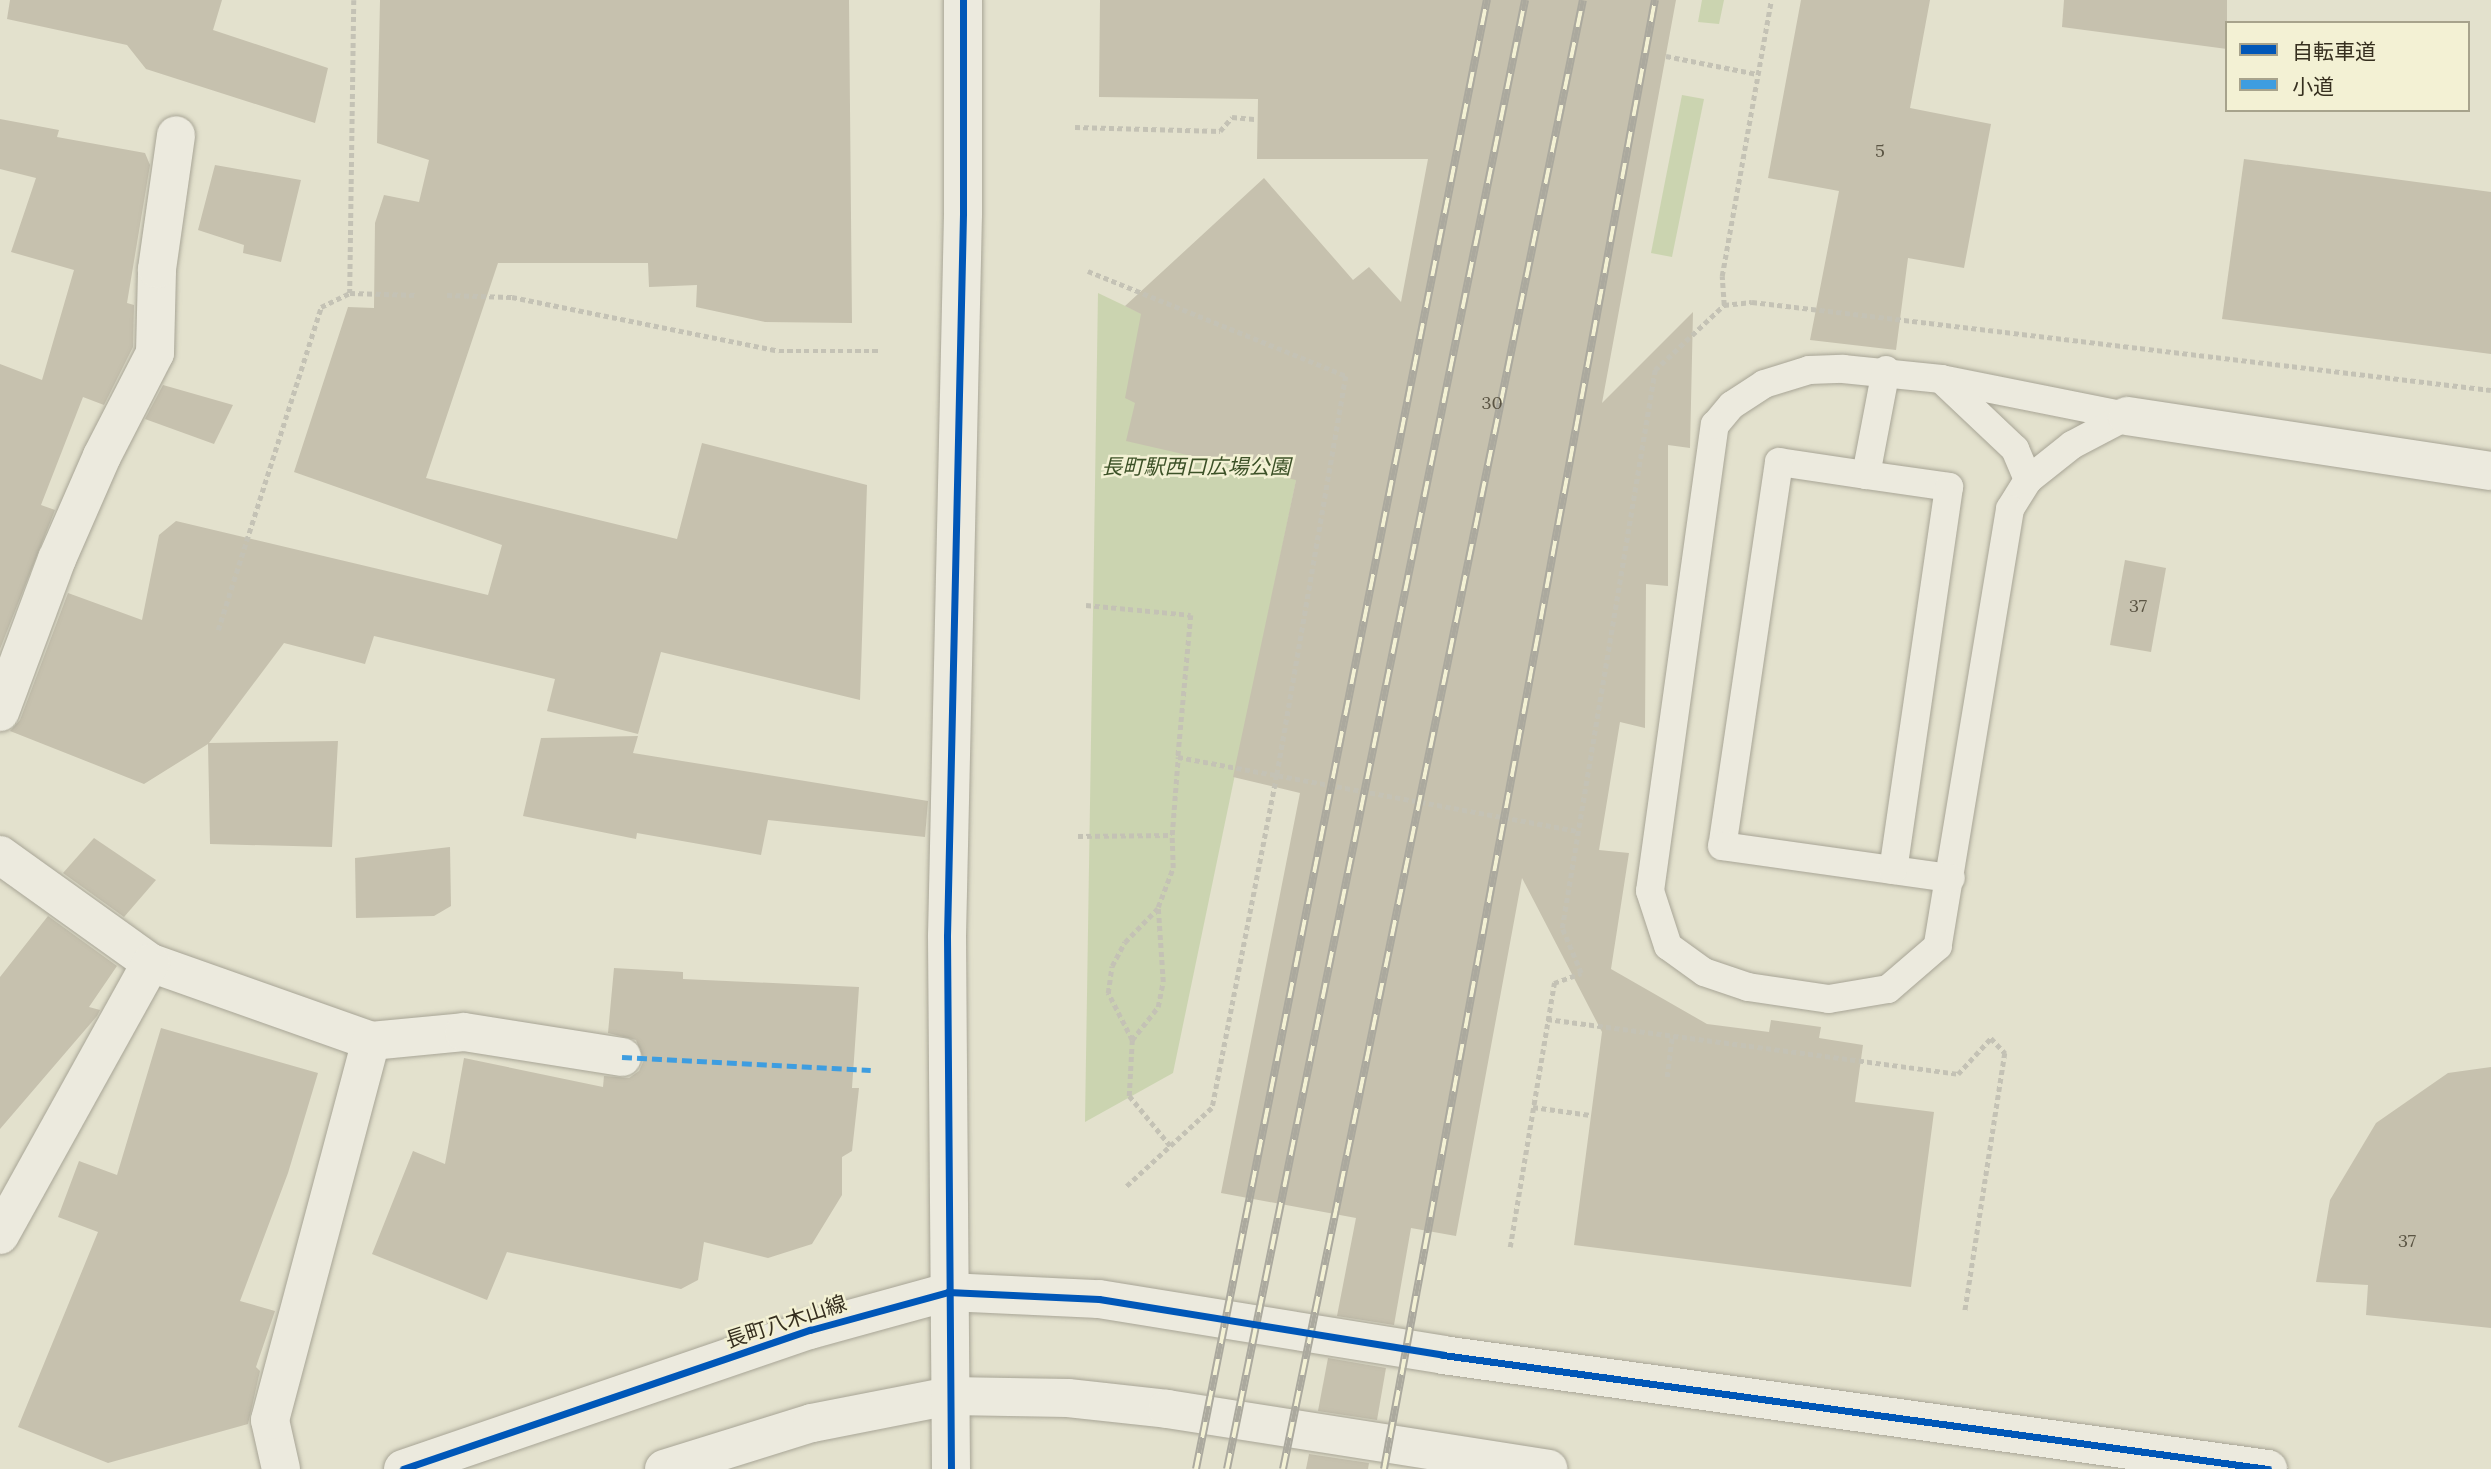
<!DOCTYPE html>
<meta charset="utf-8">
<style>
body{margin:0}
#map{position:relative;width:2491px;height:1469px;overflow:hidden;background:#e3e1cd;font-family:Lora,"Noto Sans JP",serif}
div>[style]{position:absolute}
.green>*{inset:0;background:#cbd4b0}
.building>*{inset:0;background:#c6c1ae}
.path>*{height:4.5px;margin-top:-2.25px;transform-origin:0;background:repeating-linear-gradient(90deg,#c4c2b5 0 5px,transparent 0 8.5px)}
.roads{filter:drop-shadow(0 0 2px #a8a596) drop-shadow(0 0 2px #a8a596)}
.service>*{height:28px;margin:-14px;padding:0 14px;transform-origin:14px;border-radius:14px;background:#eceade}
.minor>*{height:38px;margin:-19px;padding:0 19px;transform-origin:19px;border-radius:19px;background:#eceade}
.tertiary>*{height:38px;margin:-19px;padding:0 19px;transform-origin:19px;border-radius:19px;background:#eceade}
.rail>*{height:8px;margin-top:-4px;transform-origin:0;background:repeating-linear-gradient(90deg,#f3f1d4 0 16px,#aba99e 0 32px);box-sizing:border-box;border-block:2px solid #aba99e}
.quiet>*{height:5px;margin-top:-2.5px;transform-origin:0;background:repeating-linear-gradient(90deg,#3e9de0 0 10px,transparent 0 15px)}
.cycleway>*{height:7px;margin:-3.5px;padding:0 3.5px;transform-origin:3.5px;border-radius:3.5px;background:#0057b8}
span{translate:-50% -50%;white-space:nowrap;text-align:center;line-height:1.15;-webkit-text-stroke:5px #f3f1d4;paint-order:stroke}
.number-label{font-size:18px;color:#5a5443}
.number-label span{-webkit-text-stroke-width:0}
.park-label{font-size:21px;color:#3c5127;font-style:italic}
.street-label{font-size:21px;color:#362f1f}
.legend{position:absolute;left:2225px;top:21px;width:245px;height:91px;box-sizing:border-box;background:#f3f1d4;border:2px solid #a7a38c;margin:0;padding:9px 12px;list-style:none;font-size:21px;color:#362f1f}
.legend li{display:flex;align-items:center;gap:14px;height:35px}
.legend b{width:35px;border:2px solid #a7a38c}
</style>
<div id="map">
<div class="green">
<i style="clip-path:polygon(1702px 0,1724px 0,1719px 24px,1698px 22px)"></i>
<i style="clip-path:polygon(1682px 95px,1704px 99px,1672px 257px,1651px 253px)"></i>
<i style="clip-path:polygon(1098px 293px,1245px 363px,1308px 423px,1173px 1073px,1085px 1122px)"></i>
</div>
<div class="building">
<i style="clip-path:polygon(10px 0,222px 0,213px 30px,328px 68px,315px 123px,146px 69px,127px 45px,7px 19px)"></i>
<i style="clip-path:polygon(380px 0,849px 0,852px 323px,765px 322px,696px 307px,697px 285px,649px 287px,648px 263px,498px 263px,426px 478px,677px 539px,702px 443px,867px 485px,860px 700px,661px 652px,638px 734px,547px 711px,555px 679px,374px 636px,365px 664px,284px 643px,209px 743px,338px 741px,332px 847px,210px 844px,208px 744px,144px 784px,10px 731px,20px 720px,68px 593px,142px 620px,159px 535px,176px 521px,488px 595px,502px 545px,294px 472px,348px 307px,374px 308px,375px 223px,384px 195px,419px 202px,429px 160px,377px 143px)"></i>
<i style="clip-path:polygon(1100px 0,1676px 0,1602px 403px,1693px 312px,1690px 448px,1668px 445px,1668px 586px,1646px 584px,1645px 728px,1620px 722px,1599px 850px,1629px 853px,1611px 969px,1707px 1024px,1769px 1032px,1771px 1020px,1821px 1027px,1819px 1038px,1863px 1045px,1855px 1102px,1934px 1112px,1911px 1287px,1574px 1245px,1602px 1032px,1522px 878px,1456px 1236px,1411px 1228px,1394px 1325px,1337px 1316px,1356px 1218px,1221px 1193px,1300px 793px,1233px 777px,1296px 480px,1126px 441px,1135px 403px,1125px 398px,1141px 314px,1125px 306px,1264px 178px,1353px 280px,1369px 267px,1401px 302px,1428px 159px,1257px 159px,1258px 99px,1099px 97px)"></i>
<i style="clip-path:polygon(1801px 0,1930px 0,1910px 108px,1991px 124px,1964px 268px,1908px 258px,1896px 350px,1810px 340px,1839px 191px,1768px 178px)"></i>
<i style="clip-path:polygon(2064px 0,2227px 0,2227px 49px,2062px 27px)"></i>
<i style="clip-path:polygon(0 119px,59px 130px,57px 137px,145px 153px,150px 165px,127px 303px,134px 305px,133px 347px,104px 405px,83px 397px,41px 505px,55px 510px,0 649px,0 364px,42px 380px,74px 270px,11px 252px,36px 178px,0 169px)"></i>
<i style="clip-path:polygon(2244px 159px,2491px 192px,2491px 354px,2222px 319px)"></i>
<i style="clip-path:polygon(215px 165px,301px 180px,281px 262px,243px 253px,244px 245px,198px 230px)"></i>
<i style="clip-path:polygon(163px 385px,233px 405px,214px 444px,145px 419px)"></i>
<i style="clip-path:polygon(2125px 560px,2166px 568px,2151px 652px,2110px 645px)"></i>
<i style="clip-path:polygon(638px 736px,633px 753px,928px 801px,925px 837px,768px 820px,761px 855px,637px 833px,636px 839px,523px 816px,541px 738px)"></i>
<i style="clip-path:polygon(94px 838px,156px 880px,124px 917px,63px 873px)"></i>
<i style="clip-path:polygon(450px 847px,451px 906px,434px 916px,356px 918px,355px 858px)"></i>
<i style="clip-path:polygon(48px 916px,117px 966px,89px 1007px,100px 1010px,97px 1016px,0 1129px,0 977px)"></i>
<i style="clip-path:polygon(614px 968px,683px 972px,683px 979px,859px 987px,852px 1088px,859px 1088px,852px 1151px,842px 1157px,842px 1195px,812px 1244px,768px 1258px,704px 1242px,698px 1280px,681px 1289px,507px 1252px,487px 1300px,372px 1254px,413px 1151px,445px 1164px,464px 1058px,603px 1087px,604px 1076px,629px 1078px,639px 1071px,644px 1060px,636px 1040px,608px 1033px)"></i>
<i style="clip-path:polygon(161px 1028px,318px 1073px,288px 1173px,240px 1301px,275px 1311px,256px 1367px,260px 1371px,248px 1424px,108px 1463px,18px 1427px,98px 1232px,58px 1217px,79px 1161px,117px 1175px)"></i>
<i style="clip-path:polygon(2491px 1067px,2491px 1328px,2366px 1315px,2368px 1285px,2316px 1282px,2330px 1200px,2376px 1123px,2448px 1073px)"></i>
<i style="clip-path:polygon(1328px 1358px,1386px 1368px,1377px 1420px,1318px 1411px)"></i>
<i style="clip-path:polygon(1309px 1454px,1369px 1463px,1368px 1469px,1306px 1469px)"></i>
</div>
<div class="path">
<i style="left:354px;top:0;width:293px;rotate:90.8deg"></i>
<i style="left:350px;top:293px;width:68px;rotate:1.7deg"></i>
<i style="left:1666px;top:56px;width:93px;rotate:11.2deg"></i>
<i style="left:1075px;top:127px;width:145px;rotate:1.6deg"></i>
<i style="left:1220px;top:131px;width:18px;rotate:-49deg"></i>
<i style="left:1232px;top:117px;width:25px;rotate:5deg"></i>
<i style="left:1088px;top:271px;width:279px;rotate:22.1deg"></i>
<i style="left:1346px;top:376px;width:405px;rotate:99.8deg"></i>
<i style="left:1277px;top:775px;width:339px;rotate:101deg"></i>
<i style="left:1212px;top:1108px;width:117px;rotate:137.4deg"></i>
<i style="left:447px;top:295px;width:65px;rotate:1.8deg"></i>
<i style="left:512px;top:297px;width:272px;rotate:11.4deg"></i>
<i style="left:779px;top:351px;width:99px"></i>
<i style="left:1724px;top:305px;width:28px;rotate:-6deg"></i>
<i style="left:1752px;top:302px;width:744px;rotate:6.79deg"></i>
<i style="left:1086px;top:605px;width:105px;rotate:5.4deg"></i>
<i style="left:1191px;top:615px;width:143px;rotate:95.2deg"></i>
<i style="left:218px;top:630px;width:339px;rotate:-72.3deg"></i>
<i style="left:321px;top:307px;width:32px;rotate:-26deg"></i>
<i style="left:1078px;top:836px;width:94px;rotate:-0.6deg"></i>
<i style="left:1172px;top:835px;width:78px;rotate:-85.6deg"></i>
<i style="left:1178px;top:757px;width:407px;rotate:10.5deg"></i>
<i style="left:1547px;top:1019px;width:415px;rotate:7.6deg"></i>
<i style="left:1958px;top:1074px;width:49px;rotate:-47.5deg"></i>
<i style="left:1991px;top:1038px;width:21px;rotate:47deg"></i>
<i style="left:2005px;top:1053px;width:262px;rotate:98.8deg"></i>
<i style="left:1132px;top:1040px;width:53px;rotate:-117.1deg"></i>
<i style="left:1108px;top:993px;width:27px;rotate:-82deg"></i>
<i style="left:1112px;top:966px;width:27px;rotate:-62deg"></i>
<i style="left:1125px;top:942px;width:47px;rotate:-45.9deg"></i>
<i style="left:1667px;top:1077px;width:41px;rotate:-83deg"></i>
<i style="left:1533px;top:1107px;width:58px;rotate:8deg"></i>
<i style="left:1170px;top:1146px;width:65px;rotate:-129.4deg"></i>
<i style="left:1129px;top:1096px;width:56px;rotate:-86.9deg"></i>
<i style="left:1132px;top:1040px;width:42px;rotate:-51.8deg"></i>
<i style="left:1158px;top:1007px;width:25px;rotate:-79deg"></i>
<i style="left:1163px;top:982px;width:75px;rotate:-93.8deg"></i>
<i style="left:1158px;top:907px;width:42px;rotate:-69deg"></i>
<i style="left:1173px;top:868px;width:33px;rotate:-92deg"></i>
<i style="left:1510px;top:1247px;width:268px;rotate:-80.5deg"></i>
<i style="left:1554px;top:983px;width:29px;rotate:-20deg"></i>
<i style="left:1581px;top:973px;width:49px;rotate:-112.9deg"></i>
<i style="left:1562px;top:928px;width:566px;rotate:-80.54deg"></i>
<i style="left:1655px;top:370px;width:95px;rotate:-43.3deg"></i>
<i style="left:1724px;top:305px;width:29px;rotate:-94deg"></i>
<i style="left:1722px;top:276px;width:280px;rotate:-79.9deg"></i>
</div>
<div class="roads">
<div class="service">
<i style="left:1843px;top:369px;width:99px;rotate:5.8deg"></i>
<i style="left:1941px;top:379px;width:190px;rotate:11.3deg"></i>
<i style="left:2127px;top:416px;width:62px;rotate:152.2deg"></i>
<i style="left:2072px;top:445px;width:56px;rotate:141.5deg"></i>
<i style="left:2028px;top:480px;width:34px;rotate:122deg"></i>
<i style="left:2010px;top:509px;width:443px;rotate:99.4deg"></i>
<i style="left:1938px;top:946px;width:66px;rotate:139.3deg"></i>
<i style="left:1888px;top:989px;width:60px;rotate:170.4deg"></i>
<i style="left:1829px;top:999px;width:82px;rotate:-171.6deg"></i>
<i style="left:1748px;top:987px;width:46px;rotate:-161.2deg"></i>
<i style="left:1704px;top:972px;width:44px;rotate:-144.2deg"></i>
<i style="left:1668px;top:946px;width:58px;rotate:-108.1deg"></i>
<i style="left:1650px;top:891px;width:471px;rotate:-82.1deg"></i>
<i style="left:1715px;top:425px;width:26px;rotate:-50deg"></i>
<i style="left:1732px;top:405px;width:38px;rotate:-33deg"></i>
<i style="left:1764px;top:384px;width:47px;rotate:-17.3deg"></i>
<i style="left:1809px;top:370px;width:34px;rotate:-2deg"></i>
<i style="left:1886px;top:370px;width:107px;rotate:100.8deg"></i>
<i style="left:1866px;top:475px;width:88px;rotate:-171.5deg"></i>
<i style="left:1779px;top:462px;width:388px;rotate:98.4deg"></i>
<i style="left:1722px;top:846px;width:231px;rotate:8deg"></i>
<i style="left:1941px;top:379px;width:102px;rotate:43.4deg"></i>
<i style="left:2015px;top:449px;width:34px;rotate:67deg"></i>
<i style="left:1866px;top:475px;width:84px;rotate:8.2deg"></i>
<i style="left:1949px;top:487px;width:387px;rotate:98.3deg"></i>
</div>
<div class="minor">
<i style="left:0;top:712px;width:163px;rotate:-69.6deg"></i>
<i style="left:57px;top:559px;width:112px;rotate:-66.4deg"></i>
<i style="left:102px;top:456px;width:116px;rotate:-62.8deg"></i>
<i style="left:155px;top:353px;width:84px;rotate:-88.6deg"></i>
<i style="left:157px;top:269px;width:135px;rotate:-81.9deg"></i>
<i style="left:0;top:855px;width:186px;rotate:35.6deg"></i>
<i style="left:151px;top:963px;width:233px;rotate:19.5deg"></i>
<i style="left:371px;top:1041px;width:93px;rotate:-5.5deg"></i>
<i style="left:464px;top:1032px;width:160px;rotate:9deg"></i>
<i style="left:0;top:1235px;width:311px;rotate:-61deg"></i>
<i style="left:281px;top:1469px;width:50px;rotate:-102.7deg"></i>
<i style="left:270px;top:1420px;width:392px;rotate:-75.1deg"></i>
</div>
<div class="tertiary">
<i style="left:2127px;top:416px;width:368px;rotate:8.6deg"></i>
<i style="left:403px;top:1469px;width:430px;rotate:-18.9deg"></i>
<i style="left:810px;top:1330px;width:143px;rotate:-15.4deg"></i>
<i style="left:948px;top:1292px;width:151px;rotate:2.7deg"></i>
<i style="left:1099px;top:1299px;width:349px;rotate:9.2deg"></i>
<i style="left:1443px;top:1355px;width:833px;rotate:7.87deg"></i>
<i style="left:664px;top:1469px;width:155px;rotate:-17.3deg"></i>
<i style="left:812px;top:1423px;width:141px;rotate:-11.1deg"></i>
<i style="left:950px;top:1396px;width:118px;rotate:1deg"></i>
<i style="left:1068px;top:1398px;width:100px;rotate:6.3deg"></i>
<i style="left:1167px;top:1409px;width:386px;rotate:8.9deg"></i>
<i style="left:951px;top:1469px;width:533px;rotate:-90.43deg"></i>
<i style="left:947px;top:936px;width:723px;rotate:-88.73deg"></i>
<i style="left:963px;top:213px;width:213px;rotate:-90deg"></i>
</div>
</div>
<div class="rail">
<i style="left:1196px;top:1469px;width:1498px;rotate:-78.8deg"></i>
<i style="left:1227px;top:1469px;width:1499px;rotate:-78.53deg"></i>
<i style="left:1283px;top:1469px;width:1499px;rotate:-78.46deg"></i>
<i style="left:1384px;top:1469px;width:1494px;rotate:-79.55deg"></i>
</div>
<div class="quiet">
<i style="left:622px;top:1057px;width:249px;rotate:3deg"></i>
</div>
<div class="cycleway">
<i style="left:403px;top:1469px;width:430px;rotate:-18.9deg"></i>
<i style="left:810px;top:1330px;width:143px;rotate:-15.4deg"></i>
<i style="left:948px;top:1292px;width:151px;rotate:2.7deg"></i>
<i style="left:1099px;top:1299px;width:349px;rotate:9.2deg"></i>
<i style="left:1443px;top:1355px;width:833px;rotate:7.87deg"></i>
<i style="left:951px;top:1469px;width:533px;rotate:-90.43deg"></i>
<i style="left:947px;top:936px;width:723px;rotate:-88.73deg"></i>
<i style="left:963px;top:213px;width:213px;rotate:-90deg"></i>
</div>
<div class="number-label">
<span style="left:1880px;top:151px">5</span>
<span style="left:1492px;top:403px">30</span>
<span style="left:2138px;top:606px">37</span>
<span style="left:2407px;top:1241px">37</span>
</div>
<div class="park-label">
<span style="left:1196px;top:467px">長町駅西口広場公園</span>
</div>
<div class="street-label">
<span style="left:786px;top:1322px;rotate:-18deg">長町八木山線</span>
</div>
<ul class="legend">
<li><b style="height:9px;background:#0057b8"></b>自転車道</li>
<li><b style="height:9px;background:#3e9de0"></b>小道</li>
</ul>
</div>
